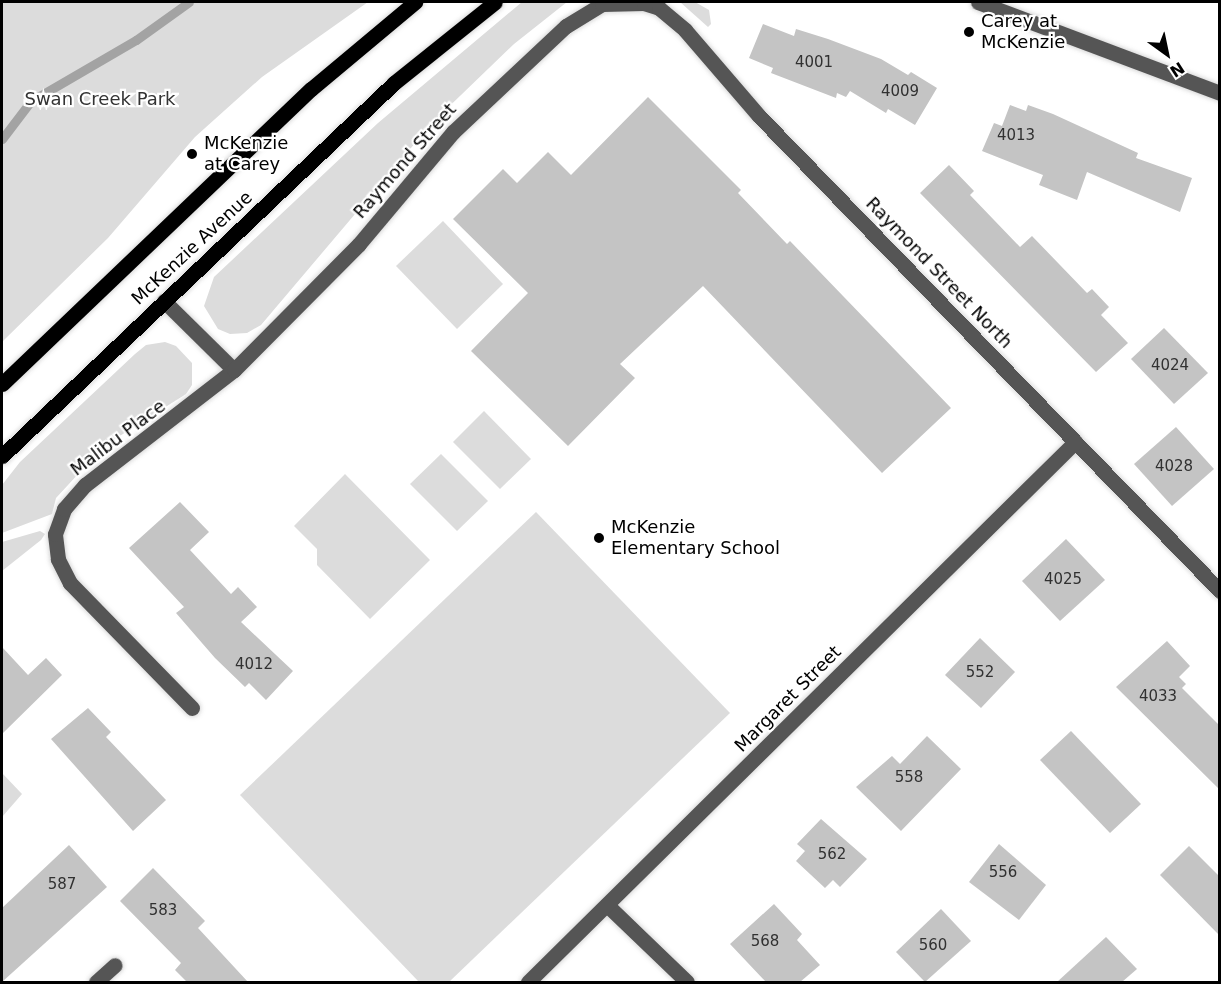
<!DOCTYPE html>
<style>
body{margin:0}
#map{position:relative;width:1221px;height:984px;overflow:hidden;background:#fff;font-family:"DejaVu Sans",sans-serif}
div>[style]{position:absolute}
.green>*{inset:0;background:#dcdcdc}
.stream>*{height:9px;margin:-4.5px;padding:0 4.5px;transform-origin:4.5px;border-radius:4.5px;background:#a3a3a3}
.building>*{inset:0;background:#c4c4c4}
.roads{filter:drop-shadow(0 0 2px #dbdbdb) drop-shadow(0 0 2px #dbdbdb)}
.minor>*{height:15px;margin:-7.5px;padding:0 7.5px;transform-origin:7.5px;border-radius:7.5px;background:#555}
.major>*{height:15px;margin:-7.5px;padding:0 7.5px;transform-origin:7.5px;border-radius:7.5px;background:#000}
.dots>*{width:16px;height:16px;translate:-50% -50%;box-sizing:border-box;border:3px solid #fff;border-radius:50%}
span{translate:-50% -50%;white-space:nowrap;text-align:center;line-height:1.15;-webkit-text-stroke:4.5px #fff;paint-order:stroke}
.number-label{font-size:15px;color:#313131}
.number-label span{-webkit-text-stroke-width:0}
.poi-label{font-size:18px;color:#000}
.left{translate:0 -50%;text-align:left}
.park-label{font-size:18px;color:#333}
.street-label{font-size:18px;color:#000}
.frame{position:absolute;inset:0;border:3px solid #000;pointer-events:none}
.north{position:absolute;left:1137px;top:24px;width:60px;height:60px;-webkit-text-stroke:4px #fff;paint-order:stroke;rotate:147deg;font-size:16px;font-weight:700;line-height:24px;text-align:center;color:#000}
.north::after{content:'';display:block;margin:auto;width:21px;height:27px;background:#000;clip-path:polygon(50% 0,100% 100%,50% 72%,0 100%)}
</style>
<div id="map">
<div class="green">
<i style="clip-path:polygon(2px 2px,368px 2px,262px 77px,195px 137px,108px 238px,2px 342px)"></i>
<i style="clip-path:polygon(522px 2px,567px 2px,514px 44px,433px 122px,261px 325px,247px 333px,230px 334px,218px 329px,204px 306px,214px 277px,378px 123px)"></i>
<i style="clip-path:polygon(680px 2px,695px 2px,709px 10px,711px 24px,708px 27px)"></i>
<i style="clip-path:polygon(443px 221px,503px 284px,457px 329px,396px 266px)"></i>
<i style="clip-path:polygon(165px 342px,176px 346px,192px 363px,192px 385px,186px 394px,104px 446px,56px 498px,52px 514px,2px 533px,2px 485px,20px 462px,135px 354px,146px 345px)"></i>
<i style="clip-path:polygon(484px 411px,531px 459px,500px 489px,453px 442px)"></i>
<i style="clip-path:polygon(441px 454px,488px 501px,457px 531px,410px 484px)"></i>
<i style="clip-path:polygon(345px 474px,430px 560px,370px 619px,317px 565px,317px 549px,294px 526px)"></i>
<i style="clip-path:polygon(536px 512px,730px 713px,449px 982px,419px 982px,240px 795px)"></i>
<i style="clip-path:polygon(40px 531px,45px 534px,41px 540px,2px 571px,2px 542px)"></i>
<i style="clip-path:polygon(2px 773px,22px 794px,2px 817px)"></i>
</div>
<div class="stream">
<i style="left:2px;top:139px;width:48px;rotate:-52.7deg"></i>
<i style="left:31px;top:101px;width:121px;rotate:-30.2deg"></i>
<i style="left:136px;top:40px;width:65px;rotate:-35.6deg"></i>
</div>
<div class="building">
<i style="clip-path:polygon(763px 24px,794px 36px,796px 29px,828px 39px,881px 59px,908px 75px,911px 72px,937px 88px,915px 125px,888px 109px,886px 113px,850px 91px,846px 97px,837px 93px,836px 98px,771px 73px,773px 68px,749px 58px)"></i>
<i style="clip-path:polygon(648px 97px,741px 190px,738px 193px,787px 244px,790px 241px,951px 408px,882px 473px,703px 286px,620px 364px,635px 378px,568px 446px,471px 351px,528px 293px,453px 219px,503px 169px,517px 183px,548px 152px,571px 175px)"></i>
<i style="clip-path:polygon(1010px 105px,1026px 111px,1028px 105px,1053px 114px,1138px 153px,1136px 158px,1192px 178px,1180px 212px,1087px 172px,1077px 200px,1039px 185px,1043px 175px,982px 151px,994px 123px,1002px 126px)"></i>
<i style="clip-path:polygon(949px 165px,974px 191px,970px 195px,1020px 247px,1032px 236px,1087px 293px,1092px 289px,1109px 307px,1101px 315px,1128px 343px,1096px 372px,920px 193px)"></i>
<i style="clip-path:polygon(1164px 328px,1208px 373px,1174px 404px,1131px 359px)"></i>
<i style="clip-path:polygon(1176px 427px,1214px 469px,1172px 506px,1134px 464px)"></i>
<i style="clip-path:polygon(180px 502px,209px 532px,190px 550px,231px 594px,238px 587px,257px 607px,241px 622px,293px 671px,266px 700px,249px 683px,245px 687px,215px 658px,176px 613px,184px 607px,129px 548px)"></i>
<i style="clip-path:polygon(1066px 539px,1105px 580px,1060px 621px,1022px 581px)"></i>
<i style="clip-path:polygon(980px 638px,1015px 672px,981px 708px,945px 675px)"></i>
<i style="clip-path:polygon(1167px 641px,1190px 666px,1179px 677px,1186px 684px,1182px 688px,1220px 726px,1220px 790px,1116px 687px)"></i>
<i style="clip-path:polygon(2px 647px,28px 675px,46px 658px,62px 675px,2px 734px)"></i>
<i style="clip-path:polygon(88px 708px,111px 732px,106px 737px,166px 800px,133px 831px,51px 739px)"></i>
<i style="clip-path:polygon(1071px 731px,1141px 804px,1110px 833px,1040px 760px)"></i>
<i style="clip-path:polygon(927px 736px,961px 769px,901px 831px,856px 787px,892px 756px,900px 764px)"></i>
<i style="clip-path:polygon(821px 819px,867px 859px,840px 887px,833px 880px,825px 888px,796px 861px,805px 851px,797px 844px)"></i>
<i style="clip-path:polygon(999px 844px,1046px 885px,1019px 920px,969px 882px)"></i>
<i style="clip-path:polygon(69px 845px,107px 887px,2px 982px,2px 908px)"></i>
<i style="clip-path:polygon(1189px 846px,1220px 877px,1220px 936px,1160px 875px)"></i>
<i style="clip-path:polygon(153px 868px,205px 921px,198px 928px,248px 982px,187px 982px,175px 970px,181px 963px,120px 901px)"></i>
<i style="clip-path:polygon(774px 904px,802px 934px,797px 940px,820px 965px,800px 982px,766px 982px,730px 944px)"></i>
<i style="clip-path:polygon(941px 909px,971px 941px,925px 982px,896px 952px)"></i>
<i style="clip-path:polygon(1106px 937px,1137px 969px,1122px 982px,1057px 982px)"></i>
</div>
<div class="roads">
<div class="minor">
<i style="left:978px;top:2px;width:259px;rotate:20.6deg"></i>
<i style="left:164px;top:301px;width:98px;rotate:44.6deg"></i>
<i style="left:192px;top:708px;width:175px;rotate:-134.3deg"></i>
<i style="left:70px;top:583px;width:27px;rotate:-117deg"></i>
<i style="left:58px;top:559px;width:25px;rotate:-97deg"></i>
<i style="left:55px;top:534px;width:27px;rotate:-70deg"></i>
<i style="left:64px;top:509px;width:32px;rotate:-49deg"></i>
<i style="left:85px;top:485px;width:188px;rotate:-37.7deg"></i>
<i style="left:234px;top:370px;width:177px;rotate:-45.2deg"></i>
<i style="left:359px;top:244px;width:146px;rotate:-50deg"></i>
<i style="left:453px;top:132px;width:155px;rotate:-43.2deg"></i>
<i style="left:566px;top:26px;width:42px;rotate:-31.4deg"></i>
<i style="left:602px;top:4px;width:42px;rotate:-1.4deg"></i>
<i style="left:644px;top:3px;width:16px;rotate:18deg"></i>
<i style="left:659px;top:8px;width:34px;rotate:40deg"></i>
<i style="left:685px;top:30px;width:113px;rotate:49.3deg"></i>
<i style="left:759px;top:116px;width:662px;rotate:45.86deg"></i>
<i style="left:607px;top:905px;width:111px;rotate:43.9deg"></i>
<i style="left:96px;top:982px;width:25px;rotate:-42deg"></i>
<i style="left:528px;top:982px;width:769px;rotate:-44.63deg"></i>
</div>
<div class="major">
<i style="left:2px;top:384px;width:427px;rotate:-43.7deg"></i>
<i style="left:311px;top:89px;width:136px;rotate:-39.9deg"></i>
<i style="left:2px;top:456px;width:541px;rotate:-43.58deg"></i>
<i style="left:394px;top:83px;width:129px;rotate:-38.7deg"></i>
</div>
</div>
<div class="dots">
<i style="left:969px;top:32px;background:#000"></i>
<i style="left:192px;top:154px;background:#000"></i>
<i style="left:599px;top:538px;background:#000"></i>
</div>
<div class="number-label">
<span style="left:814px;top:63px">4001</span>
<span style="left:900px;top:92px">4009</span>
<span style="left:1016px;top:136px">4013</span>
<span style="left:1170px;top:366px">4024</span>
<span style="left:1174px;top:467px">4028</span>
<span style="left:1063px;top:580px">4025</span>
<span style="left:254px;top:665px">4012</span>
<span style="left:980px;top:673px">552</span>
<span style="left:1158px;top:697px">4033</span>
<span style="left:909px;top:778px">558</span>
<span style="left:832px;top:855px">562</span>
<span style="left:1003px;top:873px">556</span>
<span style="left:62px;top:885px">587</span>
<span style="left:163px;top:911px">583</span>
<span style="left:765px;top:942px">568</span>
<span style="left:933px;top:946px">560</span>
</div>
<div class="poi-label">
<span class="left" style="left:981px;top:32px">Carey at<br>McKenzie</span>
<span class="left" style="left:204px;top:154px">McKenzie<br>at Carey</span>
<span class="left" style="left:611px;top:538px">McKenzie<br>Elementary School</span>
</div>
<div class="park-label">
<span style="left:100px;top:99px">Swan Creek Park</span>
</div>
<div class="street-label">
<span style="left:405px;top:161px;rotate:-49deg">Raymond Street</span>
<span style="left:192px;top:248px;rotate:-43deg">McKenzie Avenue</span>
<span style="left:939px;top:273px;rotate:46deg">Raymond Street North</span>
<span style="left:118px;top:438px;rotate:-37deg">Malibu Place</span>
<span style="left:788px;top:699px;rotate:-45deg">Margaret Street</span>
</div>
<div class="frame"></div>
<div class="north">N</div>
</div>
